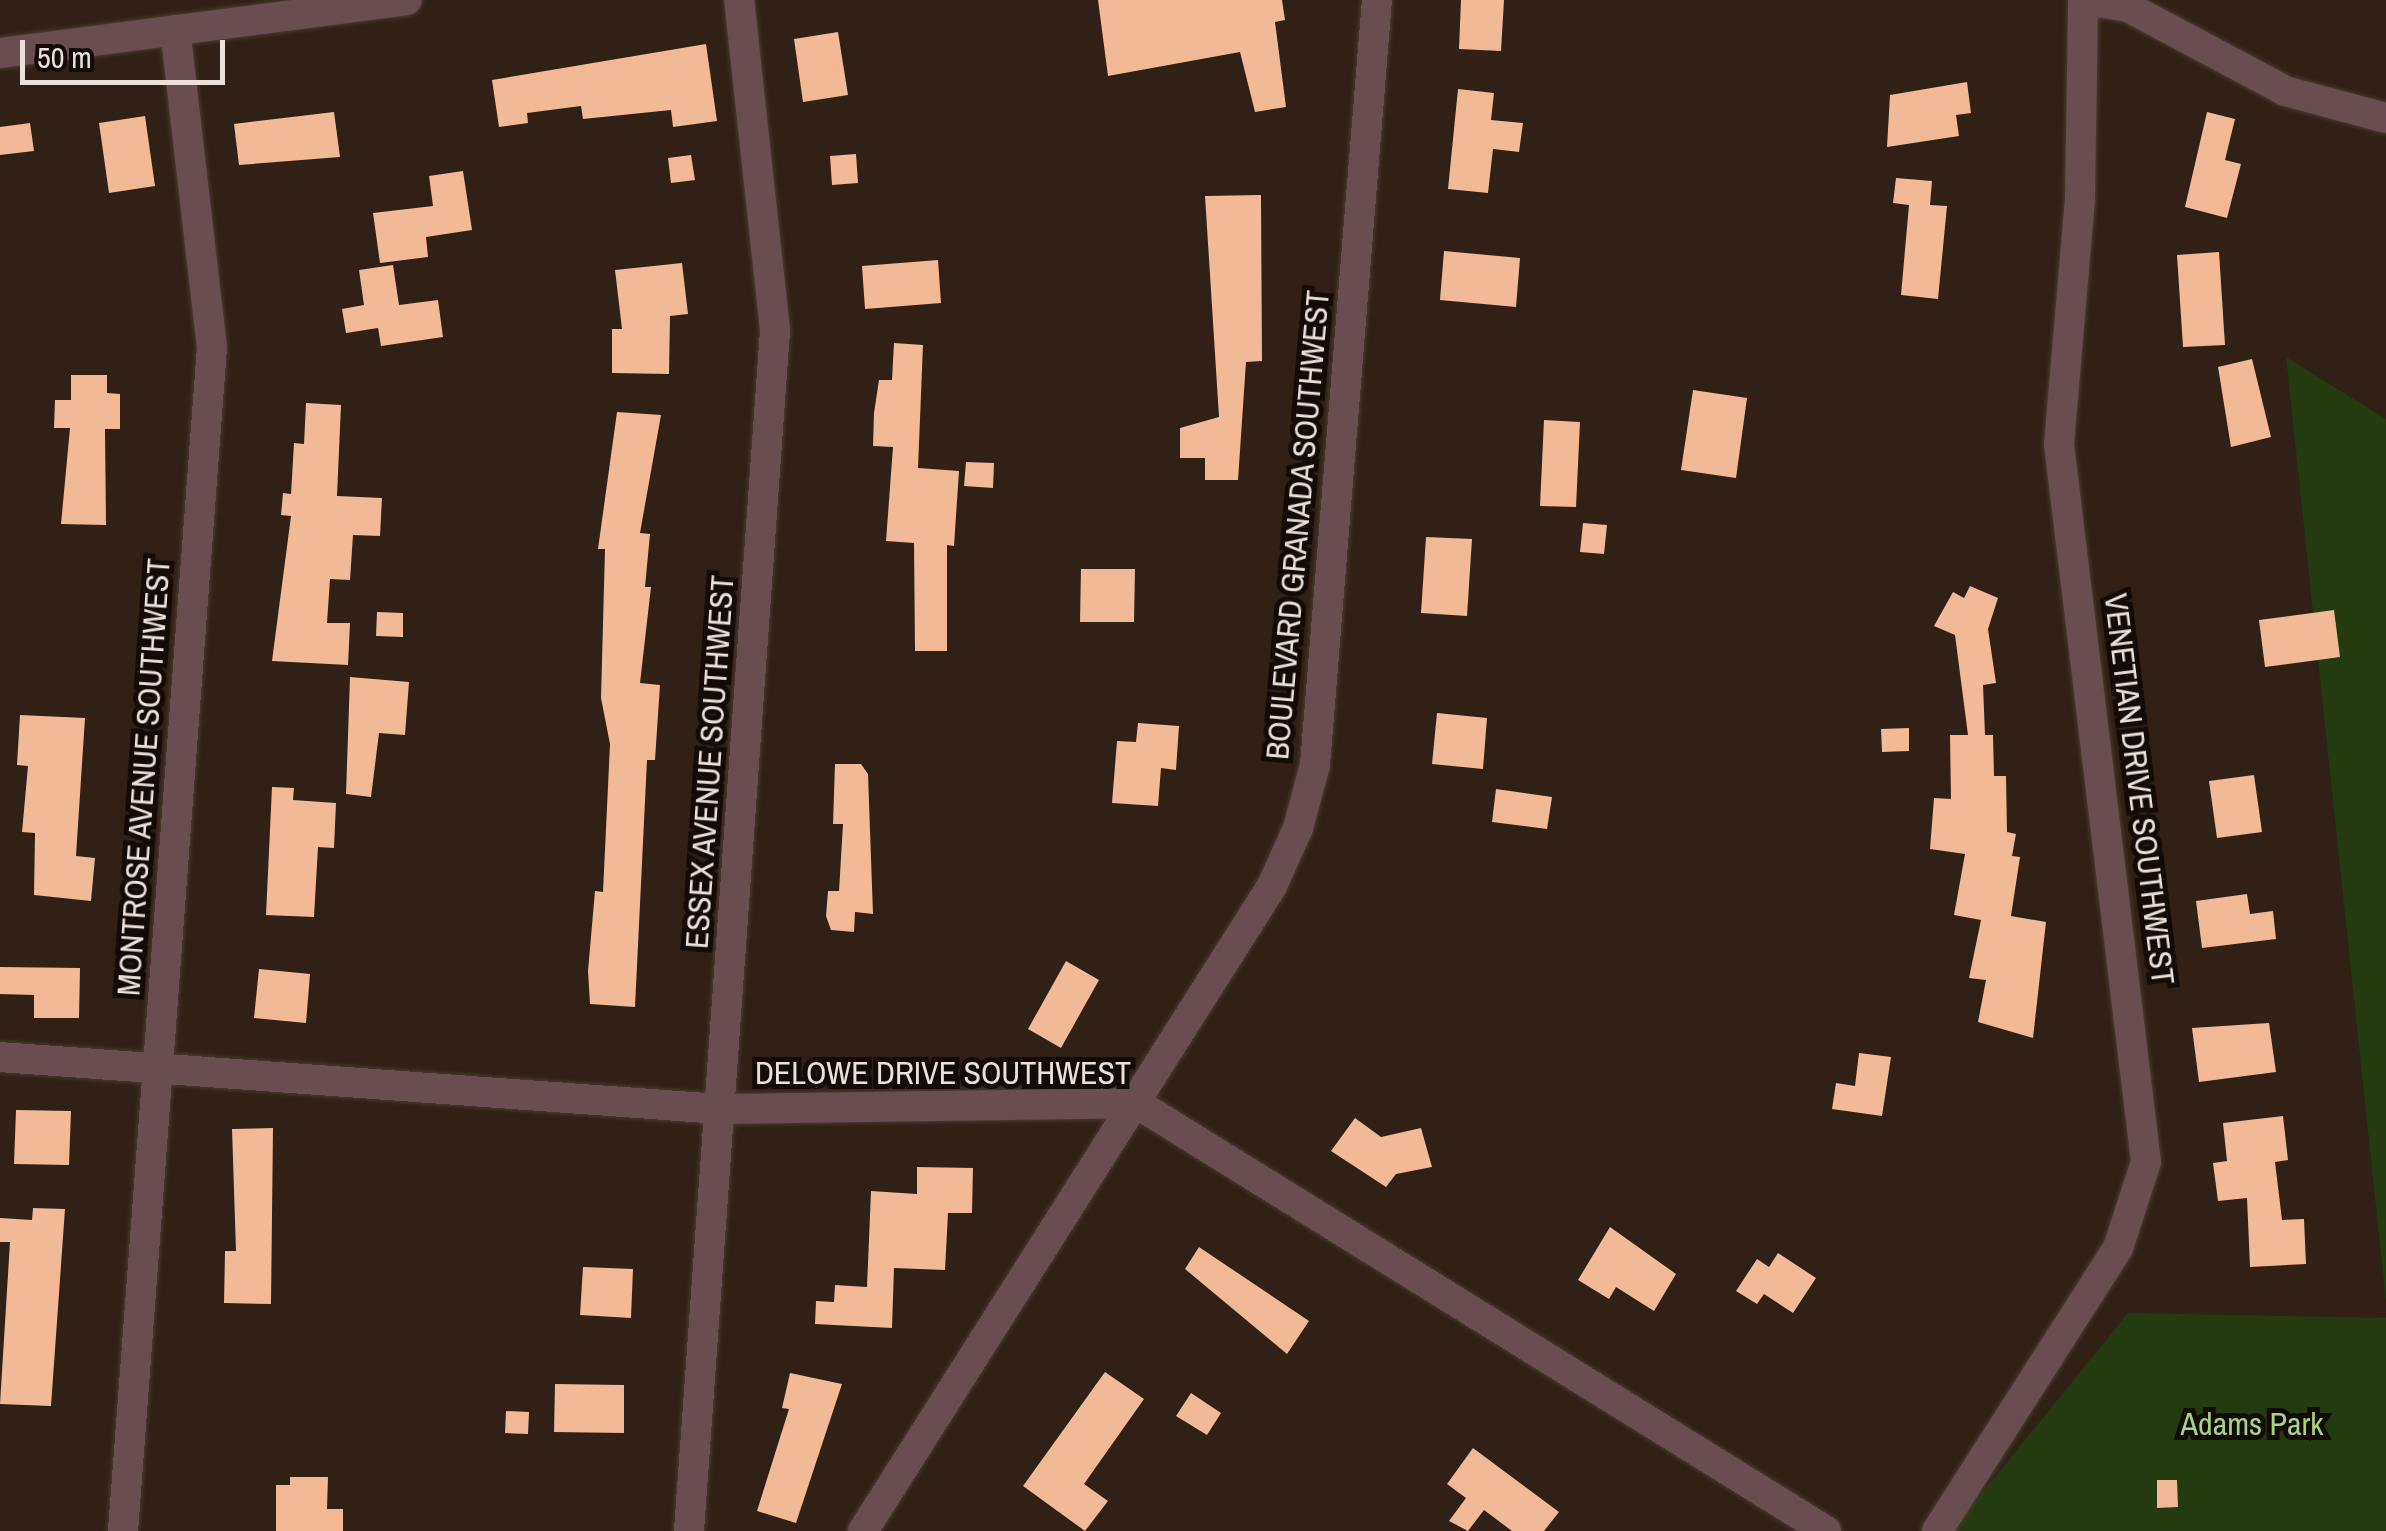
<!DOCTYPE html>
<style>
body{margin:0}
#map{position:relative;width:2386px;height:1531px;overflow:hidden;background:#302016;font-family:"Archivo Narrow",sans-serif}
div>[style]{position:absolute}
.green>*{inset:0;background:#243a0f}
.building>*{inset:0;background:#f2b996}
.roads{filter:drop-shadow(0 0 2px #4a3b31) drop-shadow(0 0 2px #4a3b31)}
.minor>*{height:30px;margin:-15px;padding:0 15px;transform-origin:15px;border-radius:15px;background:#684d51}
.tertiary>*{height:30px;margin:-15px;padding:0 15px;transform-origin:15px;border-radius:15px;background:#684d51}
span{translate:-50% -50%;white-space:nowrap;text-align:center;line-height:1.15;-webkit-text-stroke:10px #130b07;paint-order:stroke}
.street-label{font-size:32px;color:#ece1da}
.park-label{font-size:32px;color:#a8d386}
.scale{position:absolute;left:20px;top:40px;width:205px;height:45px;box-sizing:border-box;border:5px solid #ece1da;border-top:0;padding-left:12px;font-size:30px;line-height:35px;white-space:nowrap;color:#ece1da;-webkit-text-stroke:8px #130b07;paint-order:stroke}
</style>
<div id="map">
<div class="green">
<i style="clip-path:polygon(2286px 357px,2386px 419px,2386px 1301px)"></i>
<i style="clip-path:polygon(2128px 1313px,2386px 1318px,2386px 1531px,1951px 1531px)"></i>
</div>
<div class="building">
<i style="clip-path:polygon(1098px 0,1282px 0,1285px 20px,1275px 22px,1286px 107px,1255px 112px,1240px 52px,1108px 76px)"></i>
<i style="clip-path:polygon(1461px 0,1504px 0,1501px 51px,1459px 49px)"></i>
<i style="clip-path:polygon(838px 32px,848px 95px,803px 102px,794px 39px)"></i>
<i style="clip-path:polygon(706px 44px,717px 121px,673px 127px,671px 110px,583px 119px,581px 106px,527px 113px,528px 123px,499px 127px,492px 80px)"></i>
<i style="clip-path:polygon(1967px 82px,1971px 113px,1956px 115px,1959px 136px,1887px 147px,1890px 95px)"></i>
<i style="clip-path:polygon(1458px 89px,1494px 93px,1491px 120px,1523px 123px,1519px 152px,1493px 149px,1488px 193px,1448px 189px)"></i>
<i style="clip-path:polygon(334px 112px,340px 157px,239px 165px,234px 124px)"></i>
<i style="clip-path:polygon(2207px 112px,2235px 119px,2225px 160px,2241px 164px,2227px 218px,2185px 207px)"></i>
<i style="clip-path:polygon(145px 116px,155px 186px,109px 193px,99px 123px)"></i>
<i style="clip-path:polygon(30px 123px,34px 151px,0 155px,0 127px)"></i>
<i style="clip-path:polygon(856px 154px,858px 183px,832px 185px,830px 156px)"></i>
<i style="clip-path:polygon(691px 155px,695px 180px,671px 183px,668px 158px)"></i>
<i style="clip-path:polygon(463px 171px,472px 230px,426px 237px,428px 257px,380px 263px,373px 213px,433px 206px,429px 176px)"></i>
<i style="clip-path:polygon(1896px 178px,1932px 181px,1930px 205px,1947px 206px,1938px 299px,1901px 295px,1909px 205px,1893px 203px)"></i>
<i style="clip-path:polygon(1261px 195px,1262px 361px,1246px 362px,1238px 480px,1205px 480px,1205px 458px,1180px 458px,1180px 428px,1219px 417px,1205px 196px)"></i>
<i style="clip-path:polygon(1444px 251px,1520px 258px,1516px 307px,1440px 300px)"></i>
<i style="clip-path:polygon(2219px 252px,2225px 345px,2183px 347px,2177px 255px)"></i>
<i style="clip-path:polygon(938px 260px,941px 303px,865px 309px,862px 266px)"></i>
<i style="clip-path:polygon(682px 263px,688px 314px,670px 316px,669px 374px,612px 373px,612px 329px,622px 329px,615px 270px)"></i>
<i style="clip-path:polygon(393px 265px,399px 305px,438px 300px,443px 337px,381px 346px,378px 328px,346px 333px,342px 309px,364px 305px,359px 270px)"></i>
<i style="clip-path:polygon(894px 343px,923px 345px,918px 468px,959px 471px,954px 546px,947px 545px,947px 651px,915px 651px,914px 543px,886px 541px,893px 447px,873px 446px,874px 413px,879px 380px,892px 380px)"></i>
<i style="clip-path:polygon(2252px 359px,2271px 437px,2231px 447px,2218px 367px)"></i>
<i style="clip-path:polygon(71px 375px,107px 375px,107px 393px,120px 394px,120px 429px,105px 429px,106px 525px,61px 524px,70px 428px,54px 428px,55px 400px,71px 400px)"></i>
<i style="clip-path:polygon(1693px 390px,1747px 398px,1736px 478px,1681px 470px)"></i>
<i style="clip-path:polygon(306px 403px,341px 405px,337px 496px,382px 498px,380px 536px,353px 535px,350px 580px,330px 579px,327px 623px,350px 623px,348px 665px,272px 661px,291px 516px,281px 515px,283px 493px,291px 494px,294px 443px,304px 444px)"></i>
<i style="clip-path:polygon(617px 412px,661px 415px,640px 533px,650px 534px,645px 587px,651px 587px,640px 683px,660px 685px,655px 760px,647px 760px,635px 1007px,590px 1004px,588px 971px,595px 891px,603px 892px,610px 744px,601px 698px,605px 549px,598px 549px)"></i>
<i style="clip-path:polygon(1544px 420px,1580px 422px,1576px 507px,1540px 506px)"></i>
<i style="clip-path:polygon(966px 462px,994px 463px,993px 488px,964px 486px)"></i>
<i style="clip-path:polygon(1583px 523px,1607px 525px,1604px 554px,1580px 552px)"></i>
<i style="clip-path:polygon(1426px 537px,1472px 539px,1467px 616px,1421px 613px)"></i>
<i style="clip-path:polygon(1081px 569px,1135px 569px,1134px 622px,1080px 622px)"></i>
<i style="clip-path:polygon(1970px 586px,1998px 598px,1988px 629px,1996px 683px,1983px 685px,1985px 735px,1993px 735px,1994px 776px,2006px 776px,2007px 832px,2016px 834px,2012px 856px,2020px 857px,2011px 916px,2046px 922px,2033px 1038px,1978px 1022px,1986px 980px,1969px 978px,1981px 920px,1954px 915px,1965px 854px,1930px 849px,1934px 798px,1951px 799px,1950px 735px,1968px 735px,1955px 635px,1934px 626px,1953px 592px,1964px 598px)"></i>
<i style="clip-path:polygon(2334px 610px,2340px 657px,2265px 667px,2259px 620px)"></i>
<i style="clip-path:polygon(377px 612px,403px 613px,403px 637px,376px 636px)"></i>
<i style="clip-path:polygon(350px 677px,409px 682px,405px 735px,379px 733px,371px 797px,346px 794px)"></i>
<i style="clip-path:polygon(1437px 713px,1487px 718px,1483px 769px,1432px 764px)"></i>
<i style="clip-path:polygon(20px 715px,85px 718px,76px 856px,95px 858px,91px 901px,34px 895px,35px 833px,22px 832px,28px 766px,17px 765px)"></i>
<i style="clip-path:polygon(1138px 723px,1179px 726px,1176px 770px,1161px 768px,1158px 806px,1112px 803px,1117px 741px,1136px 742px)"></i>
<i style="clip-path:polygon(1909px 728px,1909px 751px,1882px 752px,1881px 729px)"></i>
<i style="clip-path:polygon(835px 764px,861px 764px,868px 774px,873px 914px,855px 912px,854px 932px,831px 930px,826px 916px,828px 891px,839px 891px,843px 824px,833px 824px)"></i>
<i style="clip-path:polygon(2254px 775px,2262px 832px,2217px 838px,2209px 781px)"></i>
<i style="clip-path:polygon(272px 787px,294px 788px,293px 800px,336px 803px,334px 848px,318px 847px,314px 917px,266px 915px)"></i>
<i style="clip-path:polygon(1496px 789px,1552px 797px,1547px 829px,1492px 822px)"></i>
<i style="clip-path:polygon(2247px 894px,2250px 914px,2273px 911px,2276px 939px,2202px 948px,2196px 901px)"></i>
<i style="clip-path:polygon(1066px 961px,1099px 980px,1061px 1048px,1028px 1029px)"></i>
<i style="clip-path:polygon(0 967px,80px 968px,79px 1018px,34px 1018px,34px 995px,0 994px)"></i>
<i style="clip-path:polygon(259px 969px,310px 974px,306px 1023px,254px 1018px)"></i>
<i style="clip-path:polygon(2269px 1023px,2276px 1072px,2199px 1082px,2192px 1028px)"></i>
<i style="clip-path:polygon(1859px 1053px,1891px 1057px,1882px 1116px,1832px 1109px,1836px 1083px,1855px 1086px)"></i>
<i style="clip-path:polygon(16px 1110px,71px 1111px,69px 1165px,14px 1164px)"></i>
<i style="clip-path:polygon(2283px 1116px,2288px 1160px,2275px 1162px,2282px 1220px,2304px 1219px,2306px 1264px,2250px 1267px,2247px 1198px,2218px 1201px,2213px 1163px,2227px 1161px,2223px 1123px)"></i>
<i style="clip-path:polygon(1355px 1118px,1381px 1137px,1421px 1128px,1432px 1167px,1396px 1174px,1386px 1187px,1331px 1151px)"></i>
<i style="clip-path:polygon(273px 1128px,271px 1304px,224px 1303px,225px 1251px,236px 1251px,232px 1129px)"></i>
<i style="clip-path:polygon(917px 1167px,973px 1168px,972px 1213px,948px 1213px,945px 1270px,894px 1268px,892px 1328px,815px 1324px,816px 1301px,834px 1302px,835px 1285px,867px 1287px,871px 1191px,917px 1194px)"></i>
<i style="clip-path:polygon(33px 1208px,65px 1209px,51px 1406px,0 1404px,10px 1242px,0 1242px,0 1218px,32px 1220px)"></i>
<i style="clip-path:polygon(1610px 1227px,1676px 1274px,1654px 1311px,1616px 1287px,1609px 1299px,1578px 1280px)"></i>
<i style="clip-path:polygon(1199px 1247px,1309px 1321px,1287px 1354px,1185px 1269px)"></i>
<i style="clip-path:polygon(1778px 1253px,1816px 1278px,1793px 1313px,1764px 1294px,1757px 1304px,1736px 1291px,1757px 1259px,1769px 1267px)"></i>
<i style="clip-path:polygon(583px 1267px,633px 1269px,631px 1318px,580px 1315px)"></i>
<i style="clip-path:polygon(1105px 1372px,1144px 1399px,1084px 1484px,1108px 1501px,1085px 1531px,1023px 1486px)"></i>
<i style="clip-path:polygon(790px 1373px,842px 1384px,796px 1523px,757px 1511px,789px 1409px,782px 1408px)"></i>
<i style="clip-path:polygon(555px 1384px,624px 1385px,624px 1433px,554px 1432px)"></i>
<i style="clip-path:polygon(1191px 1393px,1221px 1413px,1207px 1435px,1176px 1416px)"></i>
<i style="clip-path:polygon(506px 1411px,529px 1412px,528px 1434px,505px 1433px)"></i>
<i style="clip-path:polygon(1473px 1448px,1559px 1512px,1544px 1531px,1512px 1531px,1484px 1510px,1468px 1531px,1449px 1521px,1466px 1498px,1447px 1484px)"></i>
<i style="clip-path:polygon(290px 1477px,328px 1477px,327px 1509px,343px 1509px,343px 1531px,276px 1531px,276px 1485px,290px 1485px)"></i>
<i style="clip-path:polygon(2157px 1480px,2177px 1480px,2178px 1507px,2157px 1508px)"></i>
</div>
<div class="roads">
<div class="minor">
<i style="left:2084px;top:0;width:45px;rotate:9deg"></i>
<i style="left:2128px;top:7px;width:178px;rotate:28.1deg"></i>
<i style="left:2285px;top:91px;width:105px;rotate:15deg"></i>
<i style="left:0;top:53px;width:410px;rotate:-7.4deg"></i>
<i style="left:0;top:1057px;width:722px;rotate:4.13deg"></i>
<i style="left:720px;top:1109px;width:416px;rotate:-0.8deg"></i>
<i style="left:1136px;top:1103px;width:812px;rotate:31.81deg"></i>
<i style="left:123px;top:1531px;width:1186px;rotate:-85.7deg"></i>
<i style="left:212px;top:348px;width:320px;rotate:-96.6deg"></i>
<i style="left:689px;top:1531px;width:1204px;rotate:-85.9deg"></i>
<i style="left:775px;top:330px;width:332px;rotate:-96.2deg"></i>
<i style="left:863px;top:1531px;width:764px;rotate:-57.62deg"></i>
<i style="left:1272px;top:886px;width:64px;rotate:-65.9deg"></i>
<i style="left:1298px;top:828px;width:65px;rotate:-74.9deg"></i>
<i style="left:1315px;top:765px;width:768px;rotate:-85.37deg"></i>
</div>
<div class="tertiary">
<i style="left:1937px;top:1531px;width:336px;rotate:-57.4deg"></i>
<i style="left:2118px;top:1248px;width:90px;rotate:-72deg"></i>
<i style="left:2146px;top:1162px;width:723px;rotate:-96.91deg"></i>
<i style="left:2059px;top:444px;width:247px;rotate:-85.1deg"></i>
<i style="left:2080px;top:198px;width:198px;rotate:-89.1deg"></i>
</div>
</div>
<div class="street-label">
<span style="left:1298px;top:525px;rotate:-85deg">BOULEVARD GRANADA SOUTHWEST</span>
<span style="left:710px;top:762px;rotate:-86deg">ESSEX AVENUE SOUTHWEST</span>
<span style="left:144px;top:777px;rotate:-86deg">MONTROSE AVENUE SOUTHWEST</span>
<span style="left:2139px;top:789px;rotate:83deg">VENETIAN DRIVE SOUTHWEST</span>
<span style="left:943px;top:1073px">DELOWE DRIVE SOUTHWEST</span>
</div>
<div class="park-label">
<span style="left:2252px;top:1424px">Adams Park</span>
</div>
<div class="scale">50 m</div>
</div>
